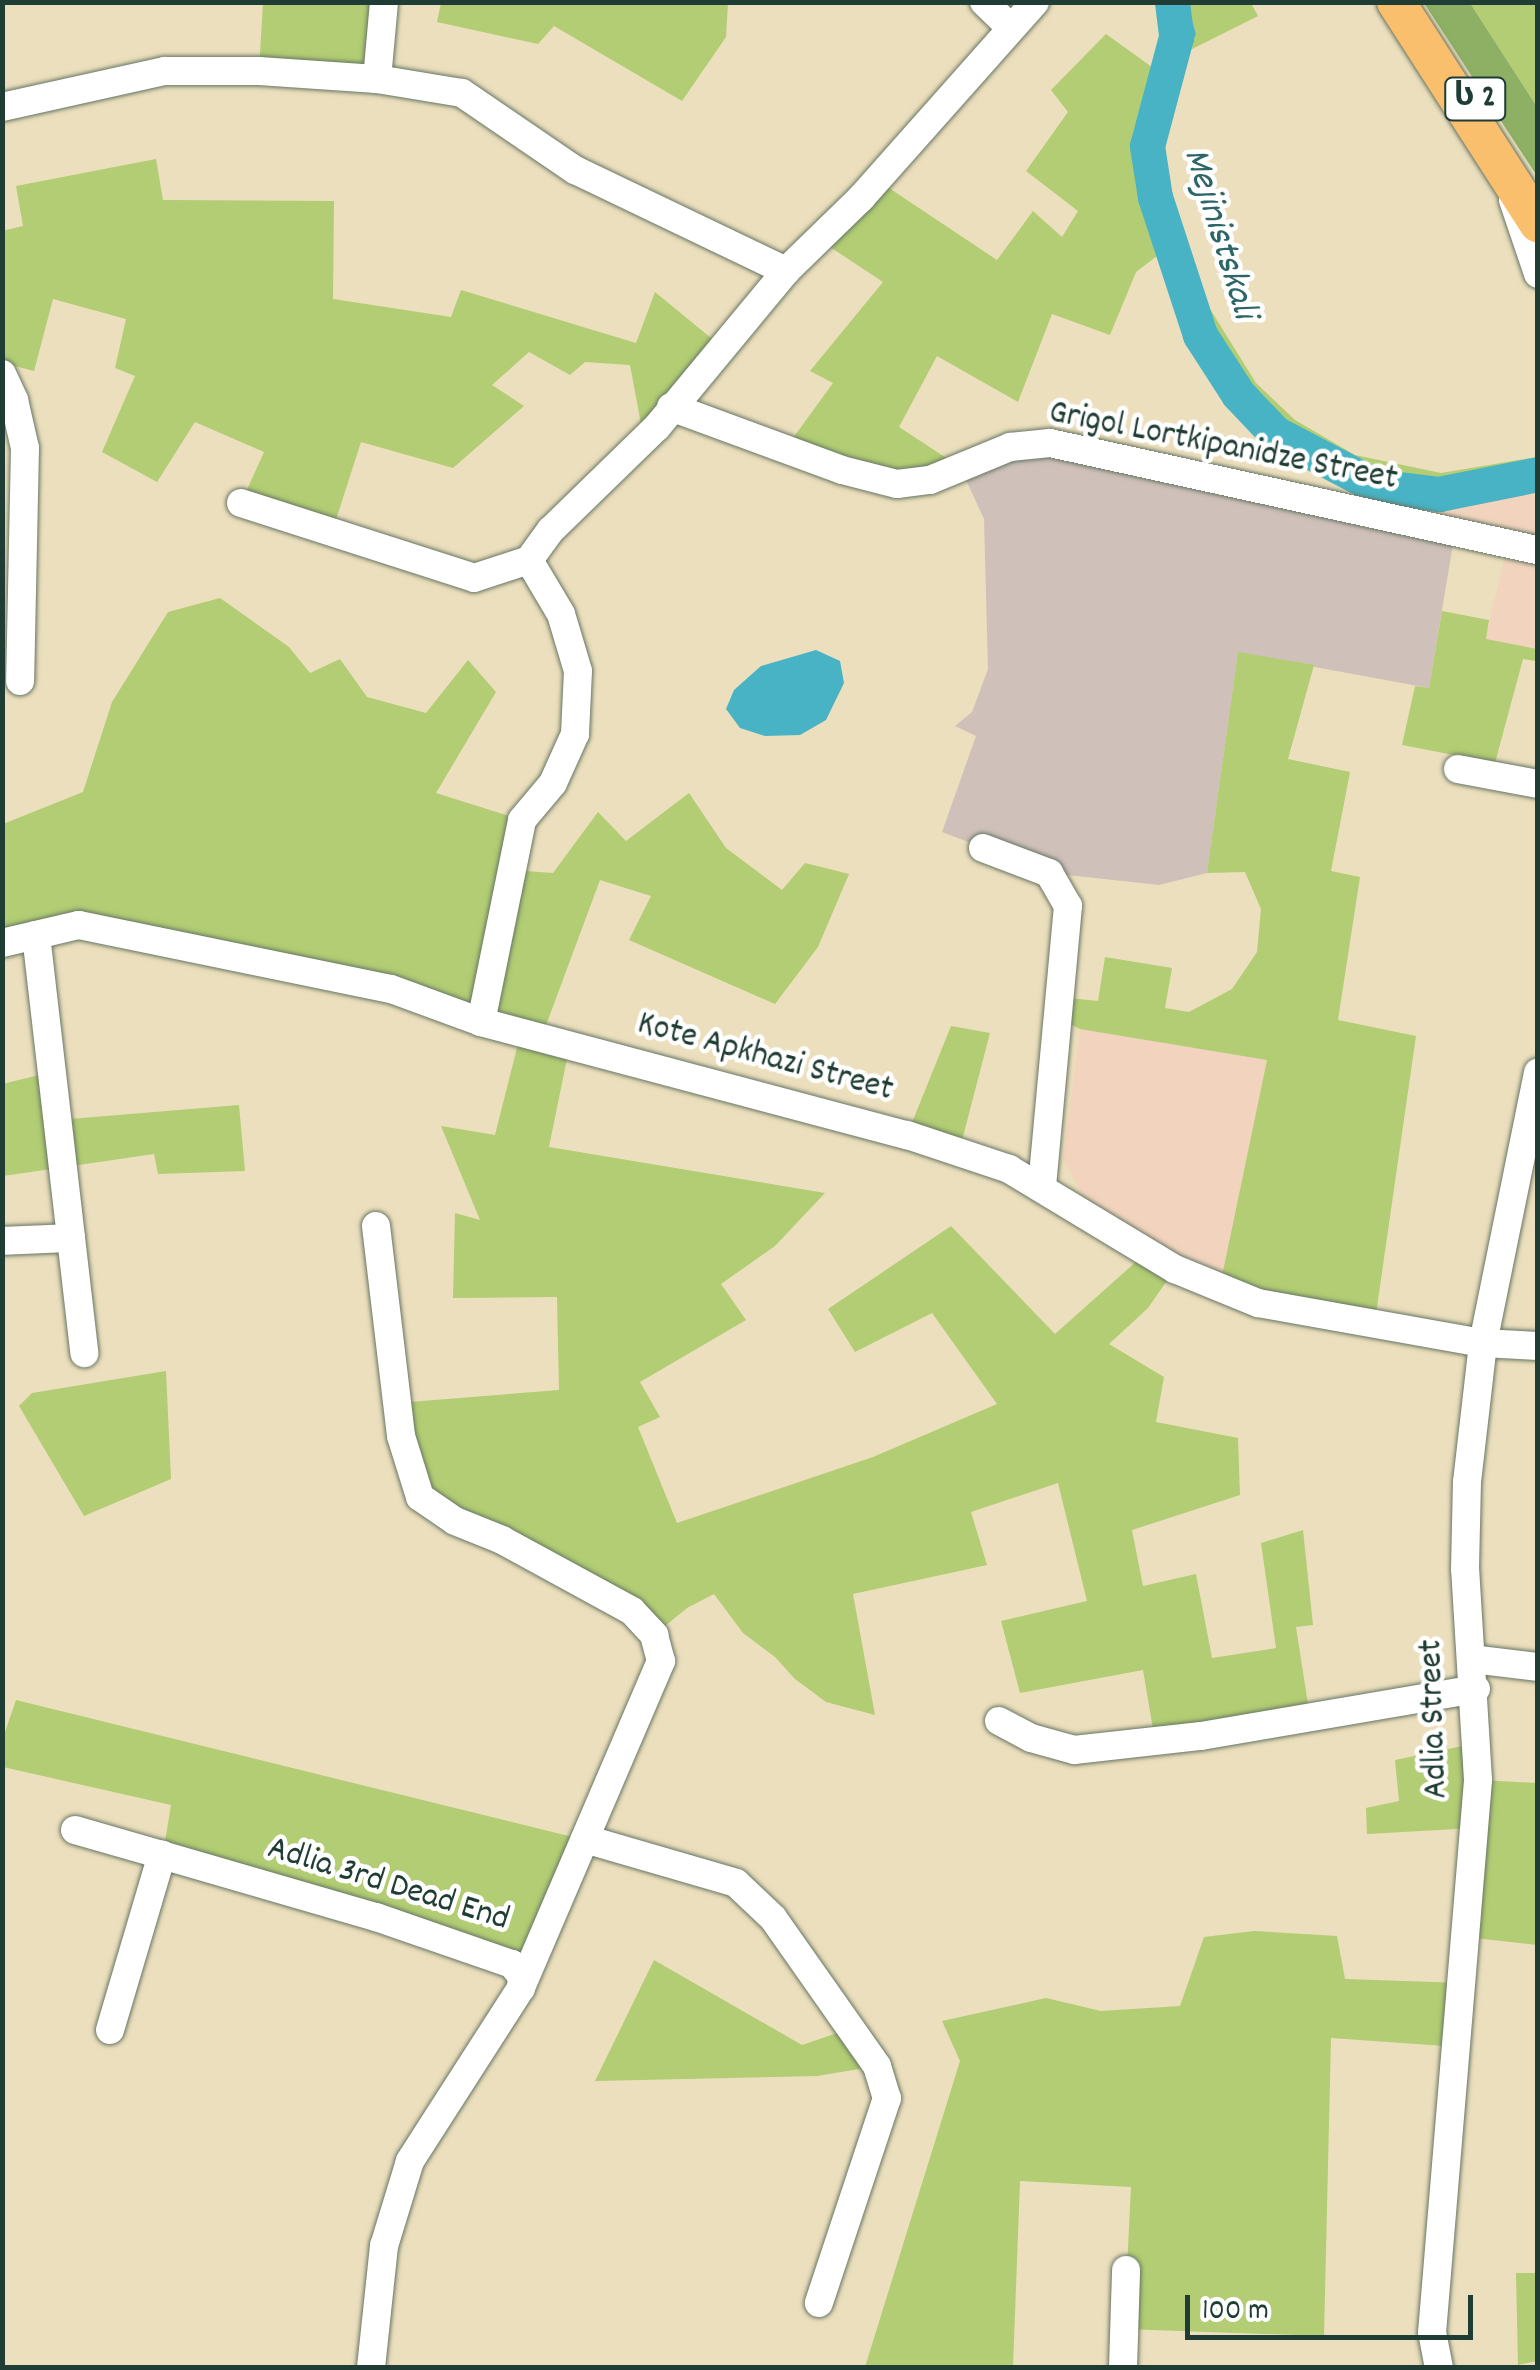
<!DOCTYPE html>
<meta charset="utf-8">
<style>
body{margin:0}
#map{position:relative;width:1540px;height:2370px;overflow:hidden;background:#ecdfbd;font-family:Dekko,"Noto Sans Georgian",sans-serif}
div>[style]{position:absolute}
.built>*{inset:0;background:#f2d4be}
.industrial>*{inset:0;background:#cfc0ba}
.green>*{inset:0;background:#b2cd73}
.forest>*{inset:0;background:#8db065}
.water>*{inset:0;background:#47b3c4}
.river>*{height:35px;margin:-17.5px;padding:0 17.5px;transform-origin:17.5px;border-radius:17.5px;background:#47b3c4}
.roads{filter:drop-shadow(0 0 2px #677664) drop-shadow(0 0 2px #677664)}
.minor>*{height:28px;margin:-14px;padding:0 14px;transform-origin:14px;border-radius:14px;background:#fff}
.highway>*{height:38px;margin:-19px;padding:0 19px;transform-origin:19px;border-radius:19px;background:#f9bf6d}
span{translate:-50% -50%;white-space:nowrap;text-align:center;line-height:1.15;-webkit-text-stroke:9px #fff;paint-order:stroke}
.shield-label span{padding:2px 8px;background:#fff;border:2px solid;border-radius:8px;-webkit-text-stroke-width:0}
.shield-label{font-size:32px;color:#1f3d34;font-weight:700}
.street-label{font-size:35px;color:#1f3d34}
.water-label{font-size:38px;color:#2d6666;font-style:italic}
.frame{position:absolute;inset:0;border:5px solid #1f3d34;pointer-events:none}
.scale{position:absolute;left:1185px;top:2295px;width:288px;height:45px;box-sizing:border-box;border:5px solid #1f3d34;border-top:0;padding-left:12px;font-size:30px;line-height:35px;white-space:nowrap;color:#1f3d34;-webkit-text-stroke:8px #fff;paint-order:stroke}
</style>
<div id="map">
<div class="built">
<i style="clip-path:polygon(1537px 474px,1537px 547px,1431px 523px,1439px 494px)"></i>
<i style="clip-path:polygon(1508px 543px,1537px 550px,1537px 649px,1485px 639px)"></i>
<i style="clip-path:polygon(1080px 1029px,1267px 1059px,1221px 1281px,1091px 1211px,1063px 1159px)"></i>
</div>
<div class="industrial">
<i style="clip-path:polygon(1010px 447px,1455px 532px,1429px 688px,1238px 653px,1207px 873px,1159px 885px,1049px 873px,942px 832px,976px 736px,955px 726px,972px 712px,988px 669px,984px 519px,960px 467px)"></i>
</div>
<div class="green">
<i style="clip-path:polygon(263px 3px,384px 3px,377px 79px,259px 71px)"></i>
<i style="clip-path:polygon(441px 3px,728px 3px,726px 37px,682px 101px,554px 26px,538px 44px,437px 22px)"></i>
<i style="clip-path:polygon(1187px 3px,1251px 3px,1258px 16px,1188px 51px,1196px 34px)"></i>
<i style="clip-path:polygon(1470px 3px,1537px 3px,1537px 107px)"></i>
<i style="clip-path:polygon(1106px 34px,1174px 83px,1147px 146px,1155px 197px,1171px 246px,1256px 383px,1295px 420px,1355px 455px,1441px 473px,1537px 457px,1538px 474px,1439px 494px,1376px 486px,1275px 433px,1238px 394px,1200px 335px,1170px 246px,1136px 272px,1110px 335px,1052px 314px,1018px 402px,937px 356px,899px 427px,960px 467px,930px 480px,785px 449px,833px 383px,810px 371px,883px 282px,818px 239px,877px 180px,997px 260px,1033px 211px,1062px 237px,1078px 211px,1026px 171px,1068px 112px,1051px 90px)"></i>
<i style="clip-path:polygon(156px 159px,163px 200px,334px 201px,333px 299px,451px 317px,461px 290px,636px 343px,655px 292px,722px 347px,644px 440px,630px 365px,585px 362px,570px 375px,529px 352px,492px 385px,524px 406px,453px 468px,361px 442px,332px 532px,241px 503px,264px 452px,195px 422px,157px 482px,102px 452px,135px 376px,115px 368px,126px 319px,53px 299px,34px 371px,3px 363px,2px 231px,23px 226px,16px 186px)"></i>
<i style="clip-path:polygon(220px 598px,289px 647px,310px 673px,340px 659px,367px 697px,426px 713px,468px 660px,496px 692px,436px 793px,522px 820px,512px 870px,553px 873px,598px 812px,626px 841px,689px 793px,726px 848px,782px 890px,805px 863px,849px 874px,818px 947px,775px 1004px,629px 940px,651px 896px,600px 880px,542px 1036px,570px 1044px,549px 1147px,825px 1193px,775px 1246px,721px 1284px,746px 1320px,640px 1382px,660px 1417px,638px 1427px,677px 1523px,873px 1457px,997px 1404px,932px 1313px,855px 1352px,828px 1309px,951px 1226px,1055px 1334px,1147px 1252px,1175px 1269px,1148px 1308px,1109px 1344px,1164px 1377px,1156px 1422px,1238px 1438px,1240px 1495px,1132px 1530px,1143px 1586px,1196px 1574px,1212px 1658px,1276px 1648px,1261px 1543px,1303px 1530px,1313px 1625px,1296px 1627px,1310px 1717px,1155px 1741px,1143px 1670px,1020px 1693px,1001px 1621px,1087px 1601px,1058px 1483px,971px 1512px,987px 1565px,853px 1594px,875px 1715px,826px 1702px,795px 1679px,775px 1657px,743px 1633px,714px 1594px,687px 1608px,654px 1635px,433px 1508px,397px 1403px,559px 1390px,557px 1297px,453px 1298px,455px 1213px,480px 1220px,441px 1126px,495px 1135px,521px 1032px,129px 932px,3px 943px,3px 824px,83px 792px,112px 702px,168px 612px)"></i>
<i style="clip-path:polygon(1442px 611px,1489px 620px,1486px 639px,1537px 649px,1537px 661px,1523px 659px,1495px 763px,1402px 745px,1415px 686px,1429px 688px)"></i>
<i style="clip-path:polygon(1238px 652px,1314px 665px,1288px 759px,1350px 772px,1331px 871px,1360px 877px,1338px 1020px,1416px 1036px,1375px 1321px,1221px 1281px,1267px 1060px,1080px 1029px,1058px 1018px,1060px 997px,1098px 1001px,1105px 957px,1172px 968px,1165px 1008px,1189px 1012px,1232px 989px,1257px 952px,1261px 909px,1245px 872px,1207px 873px)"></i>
<i style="clip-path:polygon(951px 1026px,990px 1033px,959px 1152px,907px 1135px)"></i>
<i style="clip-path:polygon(52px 1072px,58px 1120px,239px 1105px,245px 1171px,158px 1174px,154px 1154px,3px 1176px,2px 1084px)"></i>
<i style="clip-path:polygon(166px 1371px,171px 1479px,84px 1516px,19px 1406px,32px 1393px)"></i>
<i style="clip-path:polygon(16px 1700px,581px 1839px,521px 1977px,163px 1854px,171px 1805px,3px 1767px,3px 1738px)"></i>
<i style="clip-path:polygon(1477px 1743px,1479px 1780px,1537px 1783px,1537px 1945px,1466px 1937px,1474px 1828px,1367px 1834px,1366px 1808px,1399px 1801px,1395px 1760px)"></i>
<i style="clip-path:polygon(1254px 1931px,1337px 1936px,1345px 1979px,1463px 1983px,1459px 2047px,1331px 2038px,1324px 2336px,1124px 2329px,1131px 2187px,1020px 2181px,1013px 2367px,865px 2367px,960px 2061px,942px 2021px,1046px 1998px,1101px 2011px,1180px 2006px,1204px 1937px)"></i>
<i style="clip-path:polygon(654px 1960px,802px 2045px,852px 2028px,877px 2066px,817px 2076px,595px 2081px)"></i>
<i style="clip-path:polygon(1516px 2273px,1538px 2273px,1537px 2361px,1518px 2365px)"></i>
</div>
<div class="forest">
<i style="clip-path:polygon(1424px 3px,1470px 3px,1537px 107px,1537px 176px)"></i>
</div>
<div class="water">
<i style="clip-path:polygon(1162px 3px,1187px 3px,1196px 34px,1174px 83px,1156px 70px,1165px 43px)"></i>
<i style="clip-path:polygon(816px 650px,840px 661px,844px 683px,826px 720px,800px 735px,765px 736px,740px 728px,726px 709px,734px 690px,761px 666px)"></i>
</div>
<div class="river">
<i style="left:1172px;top:2px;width:35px;rotate:83deg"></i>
<i style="left:1176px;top:37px;width:113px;rotate:104.9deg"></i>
<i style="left:1147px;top:146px;width:52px;rotate:81.1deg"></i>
<i style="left:1155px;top:197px;width:145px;rotate:71.9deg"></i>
<i style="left:1200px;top:335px;width:70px;rotate:57.2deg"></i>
<i style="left:1238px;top:394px;width:54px;rotate:46.5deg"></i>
<i style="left:1275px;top:433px;width:114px;rotate:27.7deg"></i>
<i style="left:1376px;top:486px;width:64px;rotate:7.2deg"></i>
<i style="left:1439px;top:494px;width:101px;rotate:-11.4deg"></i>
</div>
<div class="roads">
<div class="minor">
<i style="left:984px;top:2px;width:37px;rotate:44deg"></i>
<i style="left:377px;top:79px;width:77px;rotate:-84.8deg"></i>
<i style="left:2px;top:107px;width:167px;rotate:-12.5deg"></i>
<i style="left:165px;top:71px;width:94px"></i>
<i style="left:259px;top:71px;width:118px;rotate:3.9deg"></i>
<i style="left:377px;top:79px;width:86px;rotate:9.4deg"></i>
<i style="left:462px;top:93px;width:137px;rotate:34.3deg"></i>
<i style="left:575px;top:170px;width:234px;rotate:25.6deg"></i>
<i style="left:1513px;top:200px;width:78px;rotate:71.3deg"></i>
<i style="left:2px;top:374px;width:29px;rotate:65deg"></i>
<i style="left:14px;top:400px;width:49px;rotate:77.1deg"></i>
<i style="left:25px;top:448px;width:233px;rotate:91.2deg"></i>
<i style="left:671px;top:407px;width:182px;rotate:20.2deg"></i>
<i style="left:842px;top:470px;width:57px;rotate:14.3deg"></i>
<i style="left:897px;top:484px;width:33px;rotate:-7deg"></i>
<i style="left:930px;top:480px;width:87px;rotate:-22.4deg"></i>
<i style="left:1010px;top:447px;width:40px;rotate:-5.7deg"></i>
<i style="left:1050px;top:443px;width:500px;rotate:12.4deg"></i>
<i style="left:241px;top:503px;width:245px;rotate:17.8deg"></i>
<i style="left:474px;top:578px;width:58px;rotate:-18.1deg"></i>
<i style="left:1458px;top:769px;width:81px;rotate:10.6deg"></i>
<i style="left:983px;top:848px;width:71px;rotate:20.7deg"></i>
<i style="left:1049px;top:873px;width:38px;rotate:60deg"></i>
<i style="left:1068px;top:906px;width:283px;rotate:95.3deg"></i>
<i style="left:36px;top:935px;width:421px;rotate:83.4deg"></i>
<i style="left:2px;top:943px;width:79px;rotate:-13.2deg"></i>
<i style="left:79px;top:925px;width:318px;rotate:11.6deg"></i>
<i style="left:391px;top:989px;width:96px;rotate:20.1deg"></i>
<i style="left:481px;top:1022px;width:441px;rotate:14.9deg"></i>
<i style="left:907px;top:1135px;width:108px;rotate:18.4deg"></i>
<i style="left:1009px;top:1169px;width:194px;rotate:31.1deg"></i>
<i style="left:1175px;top:1269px;width:90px;rotate:22.3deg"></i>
<i style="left:1258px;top:1303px;width:229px;rotate:10.1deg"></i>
<i style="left:1483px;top:1343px;width:55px;rotate:3.1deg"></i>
<i style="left:481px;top:1022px;width:206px;rotate:-78.5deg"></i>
<i style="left:522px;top:820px;width:48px;rotate:-50deg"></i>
<i style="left:553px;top:783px;width:54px;rotate:-65.8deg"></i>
<i style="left:575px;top:734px;width:63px;rotate:-87.3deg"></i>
<i style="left:578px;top:671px;width:59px;rotate:-106.6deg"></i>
<i style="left:561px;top:614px;width:63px;rotate:-120.7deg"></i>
<i style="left:529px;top:560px;width:37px;rotate:-54deg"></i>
<i style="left:551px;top:530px;width:148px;rotate:-44.2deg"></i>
<i style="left:657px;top:427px;width:202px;rotate:-50.4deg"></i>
<i style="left:786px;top:271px;width:105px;rotate:-44.2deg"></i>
<i style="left:861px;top:198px;width:262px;rotate:-48.4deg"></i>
<i style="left:376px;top:1226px;width:211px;rotate:83.2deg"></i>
<i style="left:401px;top:1436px;width:64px;rotate:72.7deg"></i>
<i style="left:420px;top:1497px;width:42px;rotate:34.4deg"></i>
<i style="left:455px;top:1521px;width:51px;rotate:22deg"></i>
<i style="left:502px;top:1540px;width:148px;rotate:28.6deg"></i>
<i style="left:632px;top:1611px;width:33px;rotate:47deg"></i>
<i style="left:654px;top:1635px;width:27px;rotate:75deg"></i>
<i style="left:661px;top:1661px;width:356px;rotate:113.2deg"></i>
<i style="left:2px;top:1241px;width:69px;rotate:-2.5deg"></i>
<i style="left:1472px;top:1659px;width:66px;rotate:6.9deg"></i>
<i style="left:999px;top:1721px;width:36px;rotate:28deg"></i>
<i style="left:1031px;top:1738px;width:45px;rotate:15.6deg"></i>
<i style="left:1074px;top:1750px;width:128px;rotate:-6.3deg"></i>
<i style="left:1201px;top:1736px;width:279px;rotate:-9.7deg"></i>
<i style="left:75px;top:1830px;width:91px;rotate:16deg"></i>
<i style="left:585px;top:1839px;width:157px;rotate:16.2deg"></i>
<i style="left:736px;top:1883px;width:51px;rotate:43.4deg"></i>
<i style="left:773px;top:1918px;width:181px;rotate:54.9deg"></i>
<i style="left:877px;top:2066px;width:34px;rotate:73deg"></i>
<i style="left:887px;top:2098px;width:216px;rotate:108.4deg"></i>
<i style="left:110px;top:2030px;width:183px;rotate:-73.5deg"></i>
<i style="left:162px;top:1855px;width:223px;rotate:16.2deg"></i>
<i style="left:376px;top:1917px;width:144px;rotate:19.1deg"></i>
<i style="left:512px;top:1964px;width:16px;rotate:52deg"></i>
<i style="left:522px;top:1977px;width:11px;rotate:95deg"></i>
<i style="left:521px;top:1988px;width:206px;rotate:122.7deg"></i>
<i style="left:410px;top:2161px;width:89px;rotate:107deg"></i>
<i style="left:384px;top:2246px;width:123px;rotate:96.1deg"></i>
<i style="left:1123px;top:2368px;width:98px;rotate:-88.2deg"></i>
<i style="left:1439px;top:2368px;width:36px;rotate:-101deg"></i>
<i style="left:1432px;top:2333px;width:555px;rotate:-85.24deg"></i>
<i style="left:1478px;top:1780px;width:211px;rotate:-93.5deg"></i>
<i style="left:1465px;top:1569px;width:87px;rotate:-88.7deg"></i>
<i style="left:1467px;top:1482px;width:140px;rotate:-83.4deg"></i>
<i style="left:1483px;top:1343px;width:276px;rotate:-78.5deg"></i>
</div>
<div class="highway">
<i style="left:1396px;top:2px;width:263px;rotate:57.3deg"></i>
</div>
</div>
<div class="shield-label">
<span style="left:1475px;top:99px">ს 2</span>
</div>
<div class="street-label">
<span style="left:1223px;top:447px;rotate:11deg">Grigol Lortkipanidze Street</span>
<span style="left:765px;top:1058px;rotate:15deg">Kote Apkhazi Street</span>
<span style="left:1435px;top:1719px;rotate:-92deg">Adlia Street</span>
<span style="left:388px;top:1885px;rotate:17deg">Adlia 3rd Dead End</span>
</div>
<div class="water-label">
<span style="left:1218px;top:234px;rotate:73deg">Mejinistskali</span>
</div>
<div class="frame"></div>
<div class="scale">100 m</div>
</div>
